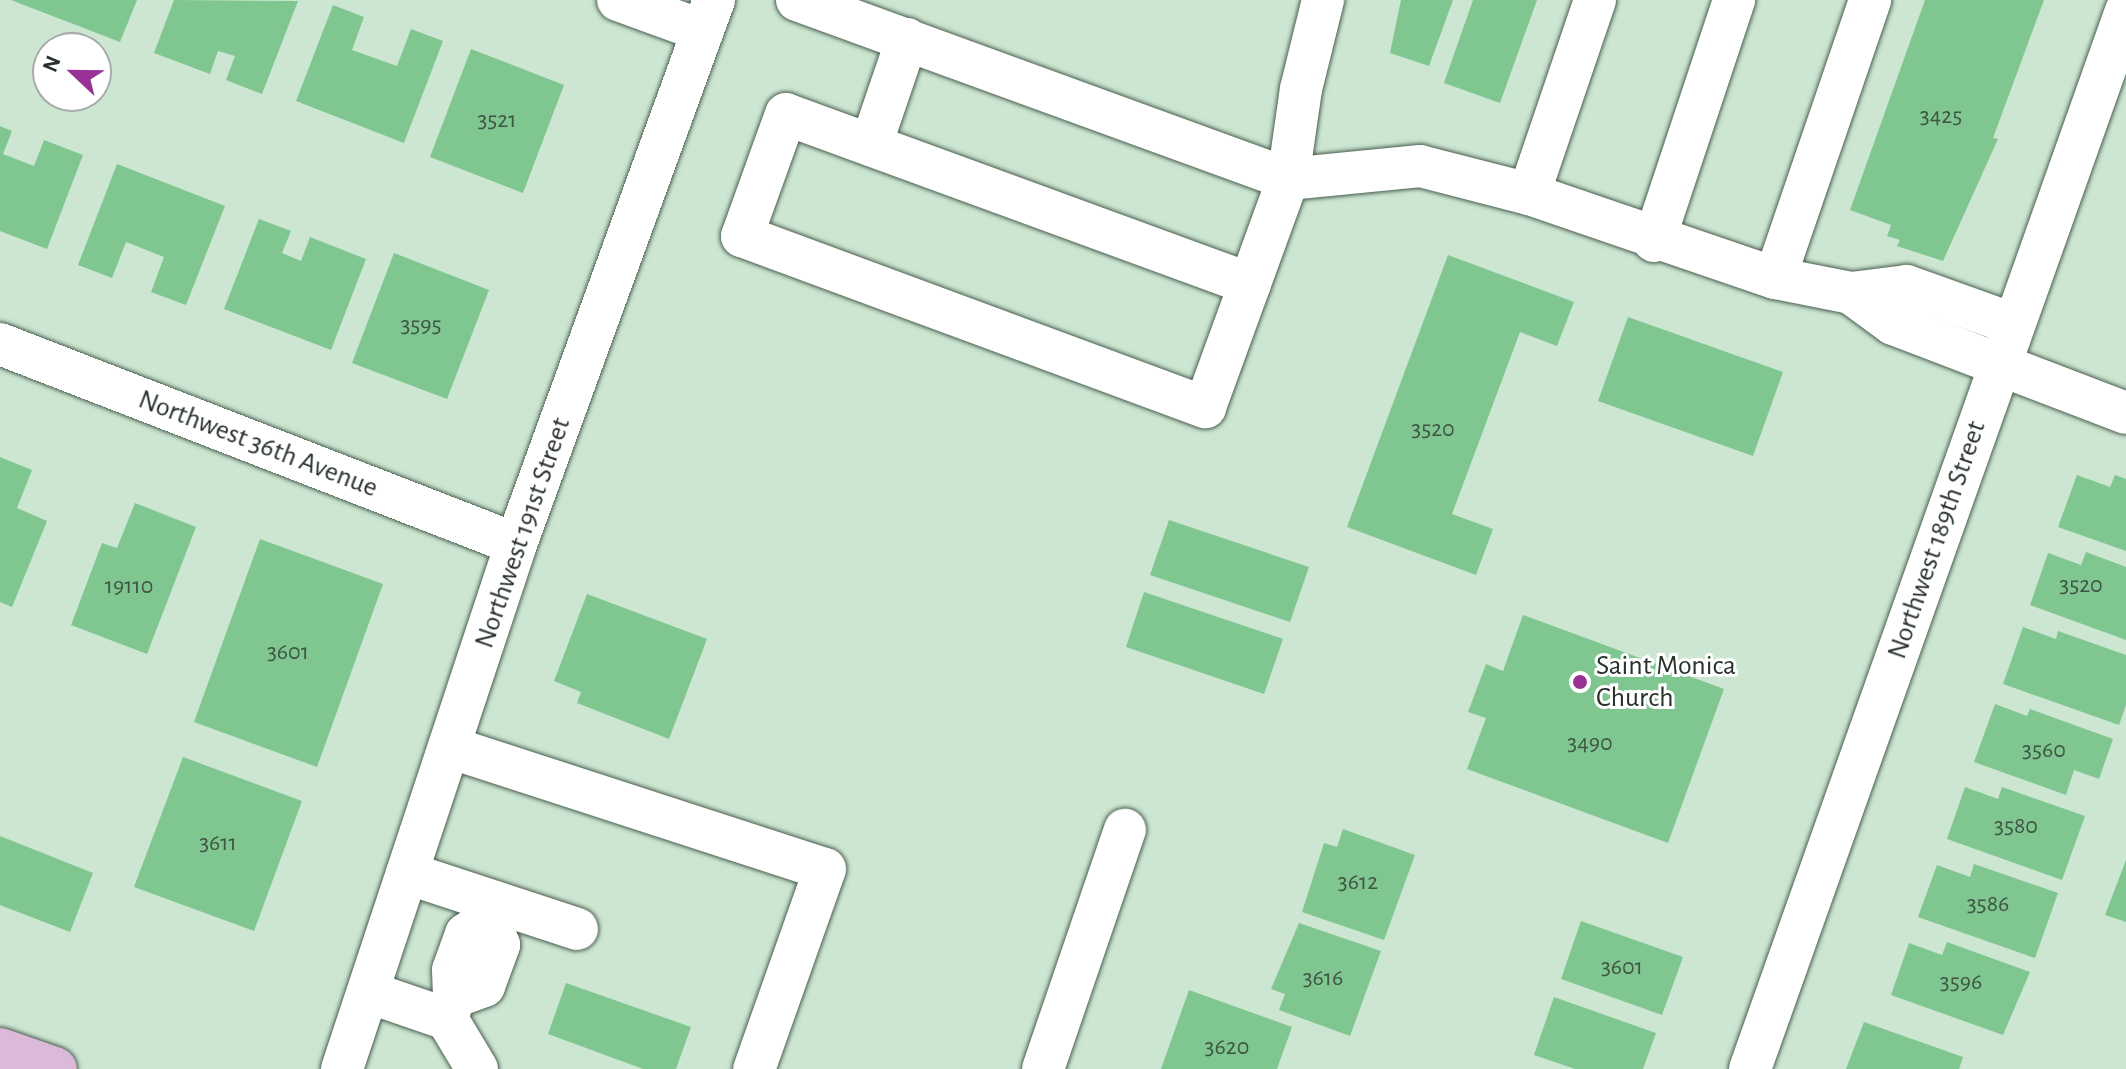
<!DOCTYPE html>
<style>
body{margin:0}
#map{position:relative;width:2126px;height:1069px;overflow:hidden;background:#cde6d2;font-family:"Alegreya Sans",sans-serif}
div>[style]{position:absolute}
.building>*{inset:0;background:#80c691}
.roads{filter:drop-shadow(0 0 2px #4a5f4f) drop-shadow(0 0 2px #4a5f4f)}
.minor>*{height:42px;margin:-21px;padding:0 21px;transform-origin:21px;border-radius:21px;background:#fff}
.major>*{height:44px;margin:-22px;padding:0 22px;transform-origin:22px;border-radius:22px;background:#dbb9d8}
.dots>*{width:22px;height:22px;translate:-50% -50%;box-sizing:border-box;border:4px solid #fff;border-radius:50%}
span{translate:-50% -50%;white-space:nowrap;text-align:center;line-height:1.15;-webkit-text-stroke:6px #fff;paint-order:stroke}
.number-label{font-size:24px;color:#3e5644}
.number-label span{-webkit-text-stroke-width:0}
.street-label{font-size:28px;color:#28312a}
.poi-label{font-size:28px;color:#28312a}
.left{translate:0 -50%;text-align:left}
.north{position:absolute;left:32px;top:32px;width:80px;height:80px;box-sizing:border-box;background:#fff;border:2px solid #a9adaa;border-radius:50%;rotate:292deg;font-size:22px;font-weight:700;line-height:32px;text-align:center;color:#28312a}
.north::after{content:'';display:block;margin:auto;width:28px;height:36px;background:#993296;clip-path:polygon(50% 0,100% 100%,50% 72%,0 100%)}
</style>
<div id="map">
<div class="building">
<i style="clip-path:polygon(11px 0,137px 0,120px 42px)"></i>
<i style="clip-path:polygon(174px 0,298px 1px,262px 94px,226px 80px,235px 56px,218px 51px,210px 74px,154px 53px)"></i>
<i style="clip-path:polygon(1401px 0,1453px 0,1429px 66px,1390px 53px)"></i>
<i style="clip-path:polygon(1473px 0,1537px 0,1500px 103px,1444px 83px)"></i>
<i style="clip-path:polygon(1925px 0,2044px 0,1993px 138px,1998px 139px,1943px 261px,1897px 246px,1900px 240px,1887px 236px,1891px 225px,1850px 210px)"></i>
<i style="clip-path:polygon(333px 5px,364px 17px,352px 50px,397px 66px,411px 29px,443px 41px,404px 143px,296px 101px)"></i>
<i style="clip-path:polygon(471px 49px,564px 85px,523px 193px,430px 157px)"></i>
<i style="clip-path:polygon(0 126px,12px 131px,3px 154px,34px 166px,44px 140px,83px 155px,47px 249px,0 231px)"></i>
<i style="clip-path:polygon(117px 164px,225px 206px,186px 305px,151px 292px,164px 257px,126px 242px,112px 278px,78px 265px)"></i>
<i style="clip-path:polygon(259px 219px,291px 231px,282px 253px,301px 261px,310px 237px,366px 259px,331px 350px,224px 309px)"></i>
<i style="clip-path:polygon(394px 253px,489px 290px,447px 399px,352px 363px)"></i>
<i style="clip-path:polygon(1448px 255px,1574px 302px,1557px 346px,1520px 332px,1452px 514px,1493px 529px,1476px 575px,1347px 527px)"></i>
<i style="clip-path:polygon(1628px 317px,1783px 372px,1753px 456px,1598px 401px)"></i>
<i style="clip-path:polygon(0 457px,32px 470px,17px 508px,47px 521px,12px 607px,0 602px)"></i>
<i style="clip-path:polygon(2077px 475px,2110px 487px,2115px 475px,2126px 479px,2126px 551px,2058px 527px)"></i>
<i style="clip-path:polygon(135px 503px,196px 527px,147px 654px,71px 625px,102px 543px,117px 548px)"></i>
<i style="clip-path:polygon(1169px 520px,1309px 567px,1290px 622px,1150px 575px)"></i>
<i style="clip-path:polygon(260px 539px,383px 584px,317px 767px,194px 722px)"></i>
<i style="clip-path:polygon(2086px 552px,2126px 567px,2126px 640px,2030px 605px,2048px 553px,2081px 565px)"></i>
<i style="clip-path:polygon(1144px 592px,1283px 639px,1264px 694px,1126px 647px)"></i>
<i style="clip-path:polygon(587px 594px,707px 639px,669px 739px,577px 703px,581px 692px,554px 681px)"></i>
<i style="clip-path:polygon(1523px 615px,1724px 689px,1668px 843px,1467px 769px,1486px 718px,1468px 712px,1486px 664px,1503px 671px)"></i>
<i style="clip-path:polygon(2023px 627px,2056px 639px,2058px 631px,2126px 655px,2126px 705px,2119px 725px,2003px 684px)"></i>
<i style="clip-path:polygon(1995px 704px,2027px 716px,2030px 709px,2113px 739px,2099px 779px,2074px 770px,2066px 795px,1974px 762px)"></i>
<i style="clip-path:polygon(183px 757px,302px 801px,254px 931px,134px 887px)"></i>
<i style="clip-path:polygon(1965px 787px,1998px 799px,2002px 787px,2085px 816px,2062px 880px,1947px 839px)"></i>
<i style="clip-path:polygon(1343px 829px,1415px 855px,1384px 940px,1302px 912px,1324px 843px,1337px 847px)"></i>
<i style="clip-path:polygon(0 836px,93px 873px,70px 932px,0 905px)"></i>
<i style="clip-path:polygon(2126px 860px,2126px 922px,2105px 915px)"></i>
<i style="clip-path:polygon(1974px 864px,2058px 893px,2035px 958px,1918px 917px,1937px 865px,1970px 877px)"></i>
<i style="clip-path:polygon(1581px 921px,1683px 957px,1662px 1015px,1561px 979px)"></i>
<i style="clip-path:polygon(1299px 923px,1381px 951px,1350px 1036px,1279px 1010px,1285px 994px,1271px 989px)"></i>
<i style="clip-path:polygon(1947px 942px,2030px 972px,2003px 1035px,1891px 995px,1909px 943px,1942px 955px)"></i>
<i style="clip-path:polygon(566px 983px,691px 1027px,676px 1069px,643px 1069px,548px 1034px)"></i>
<i style="clip-path:polygon(1189px 990px,1292px 1027px,1277px 1069px,1161px 1069px)"></i>
<i style="clip-path:polygon(1554px 997px,1656px 1033px,1643px 1069px,1575px 1069px,1534px 1055px)"></i>
<i style="clip-path:polygon(1864px 1022px,1963px 1057px,1959px 1069px,1846px 1069px)"></i>
</div>
<div class="roads">
<div class="minor">
<i style="left:618px;top:0;width:90px;rotate:20deg"></i>
<i style="left:797px;top:0;width:523px;rotate:20.03deg"></i>
<i style="left:1288px;top:179px;width:133px;rotate:-5.6deg"></i>
<i style="left:1420px;top:166px;width:113px;rotate:14.4deg"></i>
<i style="left:1529px;top:194px;width:260px;rotate:18.9deg"></i>
<i style="left:1775px;top:278px;width:77px;rotate:11.2deg"></i>
<i style="left:1851px;top:293px;width:56px;rotate:-7.1deg"></i>
<i style="left:1907px;top:286px;width:113px;rotate:19.7deg"></i>
<i style="left:871px;top:145px;width:112px;rotate:-71.2deg"></i>
<i style="left:1529px;top:194px;width:205px;rotate:-71.2deg"></i>
<i style="left:1654px;top:241px;width:254px;rotate:-71.6deg"></i>
<i style="left:1775px;top:278px;width:294px;rotate:-71.1deg"></i>
<i style="left:1250px;top:284px;width:494px;rotate:-159.9deg"></i>
<i style="left:786px;top:114px;width:130px;rotate:109.8deg"></i>
<i style="left:742px;top:236px;width:494px;rotate:20.3deg"></i>
<i style="left:1205px;top:407px;width:243px;rotate:-70deg"></i>
<i style="left:1288px;top:179px;width:91px;rotate:-81.8deg"></i>
<i style="left:1301px;top:89px;width:92px;rotate:-76.1deg"></i>
<i style="left:1851px;top:293px;width:52px;rotate:36.4deg"></i>
<i style="left:1893px;top:324px;width:249px;rotate:20.9deg"></i>
<i style="left:0;top:344px;width:553px;rotate:21.19deg"></i>
<i style="left:449px;top:747px;width:395px;rotate:18deg"></i>
<i style="left:825px;top:869px;width:212px;rotate:109.5deg"></i>
<i style="left:407px;top:873px;width:179px;rotate:18.2deg"></i>
<i style="left:368px;top:992px;width:83px;rotate:18.9deg"></i>
<i style="left:447px;top:1019px;width:58px;rotate:59deg"></i>
<i style="left:454px;top:997px;width:32px;rotate:-20deg"></i>
<i style="left:484px;top:986px;width:44px;rotate:-69.9deg"></i>
<i style="left:499px;top:945px;width:28px;rotate:-111deg"></i>
<i style="left:447px;top:1019px;width:23px;rotate:-72deg"></i>
<i style="left:454px;top:997px;width:27px;rotate:-92deg"></i>
<i style="left:453px;top:970px;width:38px;rotate:-70deg"></i>
<i style="left:466px;top:934px;width:27px;rotate:-33deg"></i>
<i style="left:489px;top:919px;width:18px;rotate:-74deg"></i>
<i style="left:342px;top:1069px;width:553px;rotate:-71.66deg"></i>
<i style="left:516px;top:544px;width:579px;rotate:-70deg"></i>
<i style="left:1043px;top:1069px;width:253px;rotate:-71.1deg"></i>
<i style="left:1750px;top:1069px;width:1123px;rotate:-70.44deg"></i>
</div>
<div class="major">
<i style="left:0;top:1050px;width:58px;rotate:19.1deg"></i>
</div>
</div>
<div class="dots">
<i style="left:1580px;top:682px;background:#993296"></i>
</div>
<div class="number-label">
<span style="left:1941px;top:117px">3425</span>
<span style="left:497px;top:121px">3521</span>
<span style="left:421px;top:326px">3595</span>
<span style="left:1433px;top:430px">3520</span>
<span style="left:2081px;top:586px">3520</span>
<span style="left:129px;top:587px">19110</span>
<span style="left:288px;top:653px">3601</span>
<span style="left:1590px;top:744px">3490</span>
<span style="left:2044px;top:751px">3560</span>
<span style="left:2016px;top:827px">3580</span>
<span style="left:218px;top:844px">3611</span>
<span style="left:1358px;top:883px">3612</span>
<span style="left:1988px;top:905px">3586</span>
<span style="left:1622px;top:968px">3601</span>
<span style="left:1323px;top:979px">3616</span>
<span style="left:1961px;top:983px">3596</span>
<span style="left:1227px;top:1048px">3620</span>
</div>
<div class="street-label">
<span style="left:258px;top:444px;rotate:21deg">Northwest 36th Avenue</span>
<span style="left:523px;top:533px;rotate:-71deg">Northwest 191st Street</span>
<span style="left:1937px;top:540px;rotate:-71deg">Northwest 189th Street</span>
</div>
<div class="poi-label">
<span class="left" style="left:1596px;top:682px">Saint Monica<br>Church</span>
</div>
<div class="north">N</div>
</div>
